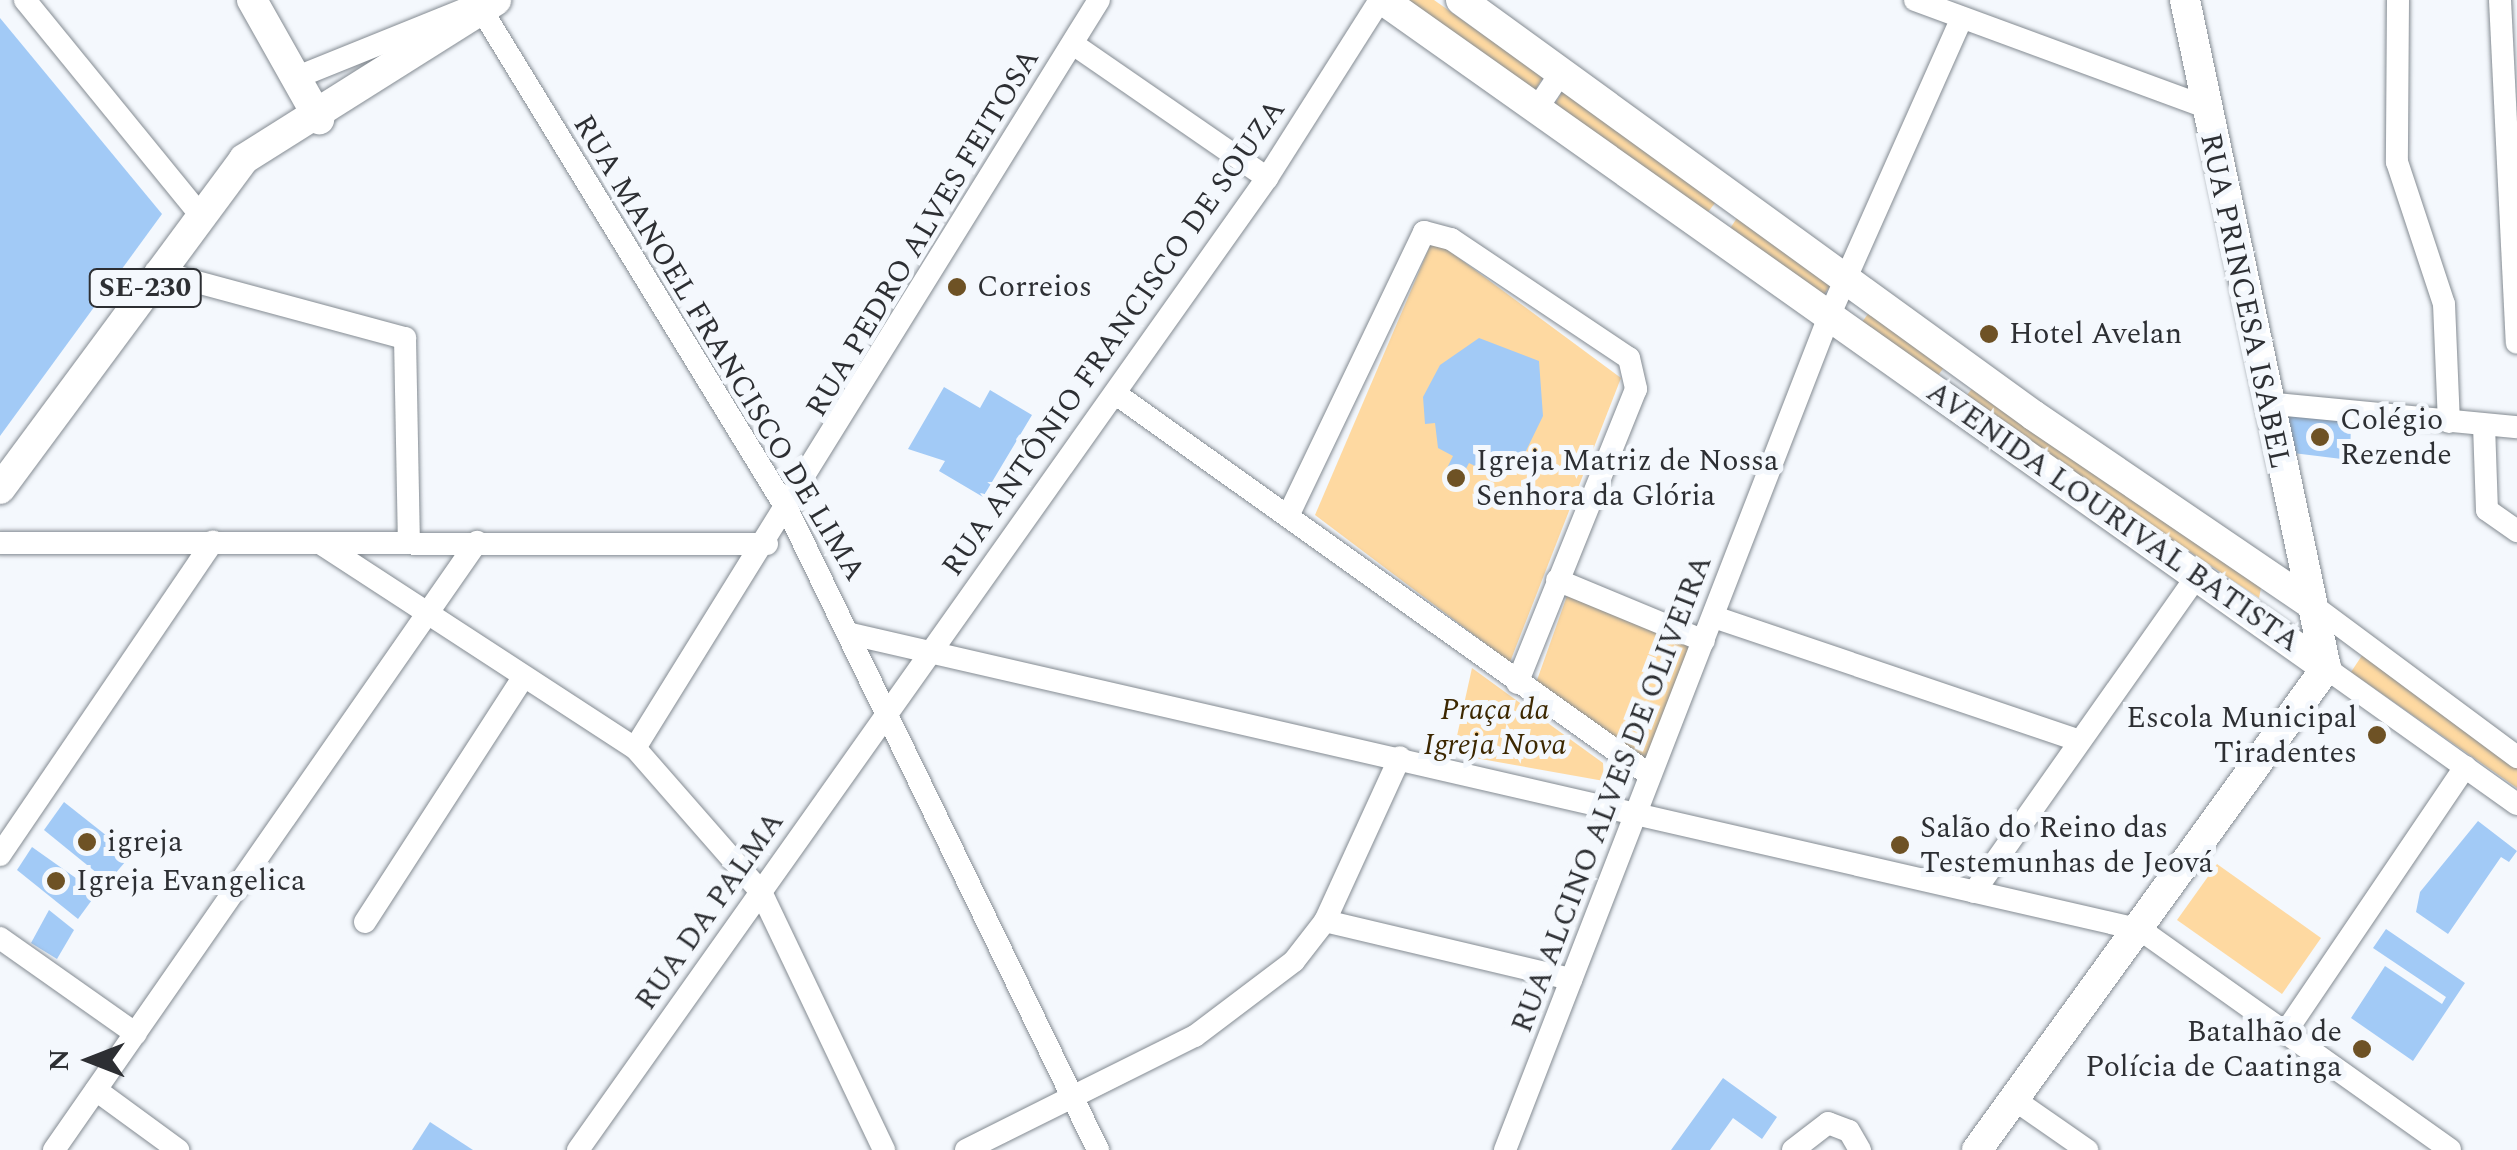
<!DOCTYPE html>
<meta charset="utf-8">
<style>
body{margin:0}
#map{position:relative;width:2517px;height:1150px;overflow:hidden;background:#f4f8fd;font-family:Spectral,serif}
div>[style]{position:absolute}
.green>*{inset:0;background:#fed9a1}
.building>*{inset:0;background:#a2caf6}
.roads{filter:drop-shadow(0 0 2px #848b92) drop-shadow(0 0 2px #848b92)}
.minor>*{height:22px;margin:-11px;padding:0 11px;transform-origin:11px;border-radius:11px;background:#fff}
.major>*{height:30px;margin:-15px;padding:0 15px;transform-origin:15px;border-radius:15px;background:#fff}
.dots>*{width:28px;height:28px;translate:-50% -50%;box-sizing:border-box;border:5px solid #f4f8fd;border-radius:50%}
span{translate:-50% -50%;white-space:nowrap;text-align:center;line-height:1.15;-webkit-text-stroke:10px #f4f8fd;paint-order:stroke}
.shield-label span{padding:2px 8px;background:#f4f8fd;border:2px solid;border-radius:8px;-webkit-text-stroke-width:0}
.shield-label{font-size:28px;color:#2d2f33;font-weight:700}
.street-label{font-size:30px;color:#2d2f33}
.poi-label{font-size:30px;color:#2d2f33}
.left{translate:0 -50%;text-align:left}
.right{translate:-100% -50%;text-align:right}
.park-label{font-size:30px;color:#3c2700;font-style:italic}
.north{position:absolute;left:40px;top:1010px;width:100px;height:100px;-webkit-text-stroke:8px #f4f8fd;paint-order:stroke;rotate:270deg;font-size:28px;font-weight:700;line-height:40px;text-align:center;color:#2d2f33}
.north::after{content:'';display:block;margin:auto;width:35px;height:45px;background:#2d2f33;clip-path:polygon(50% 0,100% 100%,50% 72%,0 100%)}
</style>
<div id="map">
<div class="green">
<i style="clip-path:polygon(1407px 0,1434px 0,1543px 77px,1533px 94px)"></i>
<i style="clip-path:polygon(1566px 86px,1719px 198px,1708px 212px,1553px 107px)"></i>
<i style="clip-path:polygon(1741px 212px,1835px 279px,1823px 296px,1729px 230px)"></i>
<i style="clip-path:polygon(1433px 239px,1621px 378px,1510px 662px,1315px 515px)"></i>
<i style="clip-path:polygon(1871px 310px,1948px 362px,1933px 382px,1859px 326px)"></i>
<i style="clip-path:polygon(1975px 385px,2262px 583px,2259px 598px,1963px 400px)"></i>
<i style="clip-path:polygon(1568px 593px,1690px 645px,1644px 763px,1536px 683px)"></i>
<i style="clip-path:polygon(2363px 654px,2517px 763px,2517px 788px,2351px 672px)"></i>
<i style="clip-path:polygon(1472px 668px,1603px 763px,1604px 781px,1453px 754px)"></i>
<i style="clip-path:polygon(2217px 864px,2321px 938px,2282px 994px,2177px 920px)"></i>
</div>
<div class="building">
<i style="clip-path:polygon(0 18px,162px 214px,0 436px)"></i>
<i style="clip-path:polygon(1479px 338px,1539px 361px,1543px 416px,1525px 453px,1483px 470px,1469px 463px,1462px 476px,1447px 468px,1453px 456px,1438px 448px,1435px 423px,1425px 424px,1423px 397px,1440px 365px)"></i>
<i style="clip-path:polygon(944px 387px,980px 408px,990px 390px,1032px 415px,983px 497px,939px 471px,945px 461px,908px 449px)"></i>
<i style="clip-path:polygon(2285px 414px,2351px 420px,2350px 460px,2293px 453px)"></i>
<i style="clip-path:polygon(64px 802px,131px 855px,108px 882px,44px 830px)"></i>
<i style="clip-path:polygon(2478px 821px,2517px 851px,2509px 862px,2501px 857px,2448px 934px,2416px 912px,2420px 892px)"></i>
<i style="clip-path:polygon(32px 847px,97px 893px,78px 919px,17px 870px)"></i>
<i style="clip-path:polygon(49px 910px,74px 930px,57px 959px,31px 943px)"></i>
<i style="clip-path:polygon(2386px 929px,2465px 983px,2413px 1061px,2351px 1018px,2385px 966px,2442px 1004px,2446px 997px,2373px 948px)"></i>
<i style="clip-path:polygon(1723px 1078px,1777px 1117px,1762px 1139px,1733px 1118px,1710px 1150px,1671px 1150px)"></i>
<i style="clip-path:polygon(430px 1122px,473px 1150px,412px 1150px)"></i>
</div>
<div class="roads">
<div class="minor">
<i style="left:25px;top:0;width:274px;rotate:50.8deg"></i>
<i style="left:1915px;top:0;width:310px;rotate:20.2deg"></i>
<i style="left:2398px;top:0;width:162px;rotate:90.4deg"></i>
<i style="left:2397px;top:162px;width:150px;rotate:71.7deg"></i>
<i style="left:2444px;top:304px;width:118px;rotate:87.6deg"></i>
<i style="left:2500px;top:0;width:343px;rotate:87.2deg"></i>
<i style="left:1073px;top:44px;width:236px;rotate:34.6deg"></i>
<i style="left:295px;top:78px;width:197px;rotate:-22deg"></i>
<i style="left:478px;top:4px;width:596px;rotate:58.57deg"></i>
<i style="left:789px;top:513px;width:708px;rotate:64.12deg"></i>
<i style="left:1538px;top:107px;width:43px;rotate:-56.3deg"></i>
<i style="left:156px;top:271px;width:258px;rotate:15.1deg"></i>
<i style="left:405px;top:338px;width:204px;rotate:88.9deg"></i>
<i style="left:1116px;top:394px;width:656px;rotate:35.51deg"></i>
<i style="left:2266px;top:403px;width:252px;rotate:5.5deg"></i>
<i style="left:2484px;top:425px;width:85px;rotate:88deg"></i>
<i style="left:2487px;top:510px;width:37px;rotate:35deg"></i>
<i style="left:1288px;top:516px;width:315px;rotate:-64.4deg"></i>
<i style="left:1424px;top:232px;width:28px;rotate:15deg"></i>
<i style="left:1451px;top:239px;width:214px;rotate:33.8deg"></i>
<i style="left:1629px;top:358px;width:32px;rotate:77deg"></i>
<i style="left:1636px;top:389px;width:317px;rotate:112deg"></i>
<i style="left:0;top:543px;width:767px;rotate:0.07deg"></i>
<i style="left:320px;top:543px;width:376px;rotate:33.1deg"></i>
<i style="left:635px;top:748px;width:191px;rotate:48.8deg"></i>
<i style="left:761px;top:892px;width:286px;rotate:64.5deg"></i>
<i style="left:1557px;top:580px;width:159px;rotate:22.5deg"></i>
<i style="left:2307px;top:601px;width:262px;rotate:36.6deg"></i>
<i style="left:1714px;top:617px;width:383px;rotate:18.7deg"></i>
<i style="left:851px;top:634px;width:1324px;rotate:12.92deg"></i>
<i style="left:2141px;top:930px;width:379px;rotate:35.4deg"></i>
<i style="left:2326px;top:668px;width:234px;rotate:35.5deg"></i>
<i style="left:635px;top:748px;width:880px;rotate:-58.19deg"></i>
<i style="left:0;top:855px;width:379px;rotate:-55.8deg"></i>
<i style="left:1974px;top:892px;width:389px;rotate:-54.8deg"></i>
<i style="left:1325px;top:921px;width:253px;rotate:13.3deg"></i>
<i style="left:365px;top:922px;width:289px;rotate:-57.1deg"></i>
<i style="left:0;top:938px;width:166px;rotate:35.2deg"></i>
<i style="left:2287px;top:1030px;width:318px;rotate:-55.9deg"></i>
<i style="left:96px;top:1090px;width:102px;rotate:36.2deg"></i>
<i style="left:2015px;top:1100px;width:88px;rotate:34.8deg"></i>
<i style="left:54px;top:1150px;width:741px;rotate:-55.17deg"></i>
<i style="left:578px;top:1150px;width:1191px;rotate:-54.67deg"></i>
<i style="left:1267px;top:178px;width:211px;rotate:-57.6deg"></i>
<i style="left:966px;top:1150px;width:256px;rotate:-26.5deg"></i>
<i style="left:1195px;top:1036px;width:124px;rotate:-37.1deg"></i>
<i style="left:1294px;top:961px;width:51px;rotate:-52.2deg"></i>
<i style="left:1325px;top:921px;width:180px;rotate:-65.4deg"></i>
<i style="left:1505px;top:1150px;width:897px;rotate:-68.76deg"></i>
<i style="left:1830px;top:314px;width:324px;rotate:-66deg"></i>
<i style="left:1793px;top:1150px;width:44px;rotate:-37.6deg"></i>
<i style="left:1828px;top:1123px;width:22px;rotate:21deg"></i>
<i style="left:1849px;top:1131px;width:22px;rotate:60deg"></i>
</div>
<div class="major">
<i style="left:252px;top:0;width:137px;rotate:60.6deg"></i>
<i style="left:1383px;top:0;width:1156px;rotate:35.31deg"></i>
<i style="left:1461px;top:0;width:707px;rotate:35.96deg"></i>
<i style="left:2033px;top:415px;width:331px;rotate:34.2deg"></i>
<i style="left:0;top:489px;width:410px;rotate:-53.5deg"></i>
<i style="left:244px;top:159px;width:298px;rotate:-32.2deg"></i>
<i style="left:1977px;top:1150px;width:595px;rotate:-54.09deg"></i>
<i style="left:2326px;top:668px;width:683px;rotate:-101.92deg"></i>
</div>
</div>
<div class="dots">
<i style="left:957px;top:287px;background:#6e5225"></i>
<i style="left:1989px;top:334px;background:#6e5225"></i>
<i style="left:2320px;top:437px;background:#6e5225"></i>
<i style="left:1456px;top:478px;background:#6e5225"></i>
<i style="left:2377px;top:735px;background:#6e5225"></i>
<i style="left:87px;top:842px;background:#6e5225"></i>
<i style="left:1900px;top:845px;background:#6e5225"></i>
<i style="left:56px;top:881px;background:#6e5225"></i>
<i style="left:2362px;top:1049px;background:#6e5225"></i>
</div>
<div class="shield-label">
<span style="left:145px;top:288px">SE-230</span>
</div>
<div class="street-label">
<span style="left:923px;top:233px;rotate:-59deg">RUA PEDRO ALVES FEITOSA</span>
<span style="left:2245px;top:301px;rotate:78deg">RUA PRINCESA ISABEL</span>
<span style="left:1114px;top:338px;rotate:-55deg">RUA ANTÔNIO FRANCISCO DE SOUZA</span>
<span style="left:719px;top:348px;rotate:59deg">RUA MANOEL FRANCISCO DE LIMA</span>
<span style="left:2113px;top:517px;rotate:35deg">AVENIDA LOURIVAL BATISTA</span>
<span style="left:1612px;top:794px;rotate:-69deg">RUA ALCINO ALVES DE OLIVEIRA</span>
<span style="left:710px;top:911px;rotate:-55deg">RUA DA PALMA</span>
</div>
<div class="poi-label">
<span class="left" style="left:977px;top:287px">Correios</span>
<span class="left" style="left:2009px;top:334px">Hotel Avelan</span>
<span class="left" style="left:2340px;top:437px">Colégio<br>Rezende</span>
<span class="left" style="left:1476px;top:478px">Igreja Matriz de Nossa<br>Senhora da Glória</span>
<span class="right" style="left:2357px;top:735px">Escola Municipal<br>Tiradentes</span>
<span class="left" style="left:1920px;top:845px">Salão do Reino das<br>Testemunhas de Jeová</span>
<span class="left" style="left:107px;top:842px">igreja</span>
<span class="left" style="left:76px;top:881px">Igreja Evangelica</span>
<span class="right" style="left:2342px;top:1049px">Batalhão de<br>Polícia de Caatinga</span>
</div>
<div class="park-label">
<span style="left:1495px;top:727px">Praça da<br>Igreja Nova</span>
</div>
<div class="north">N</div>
</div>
